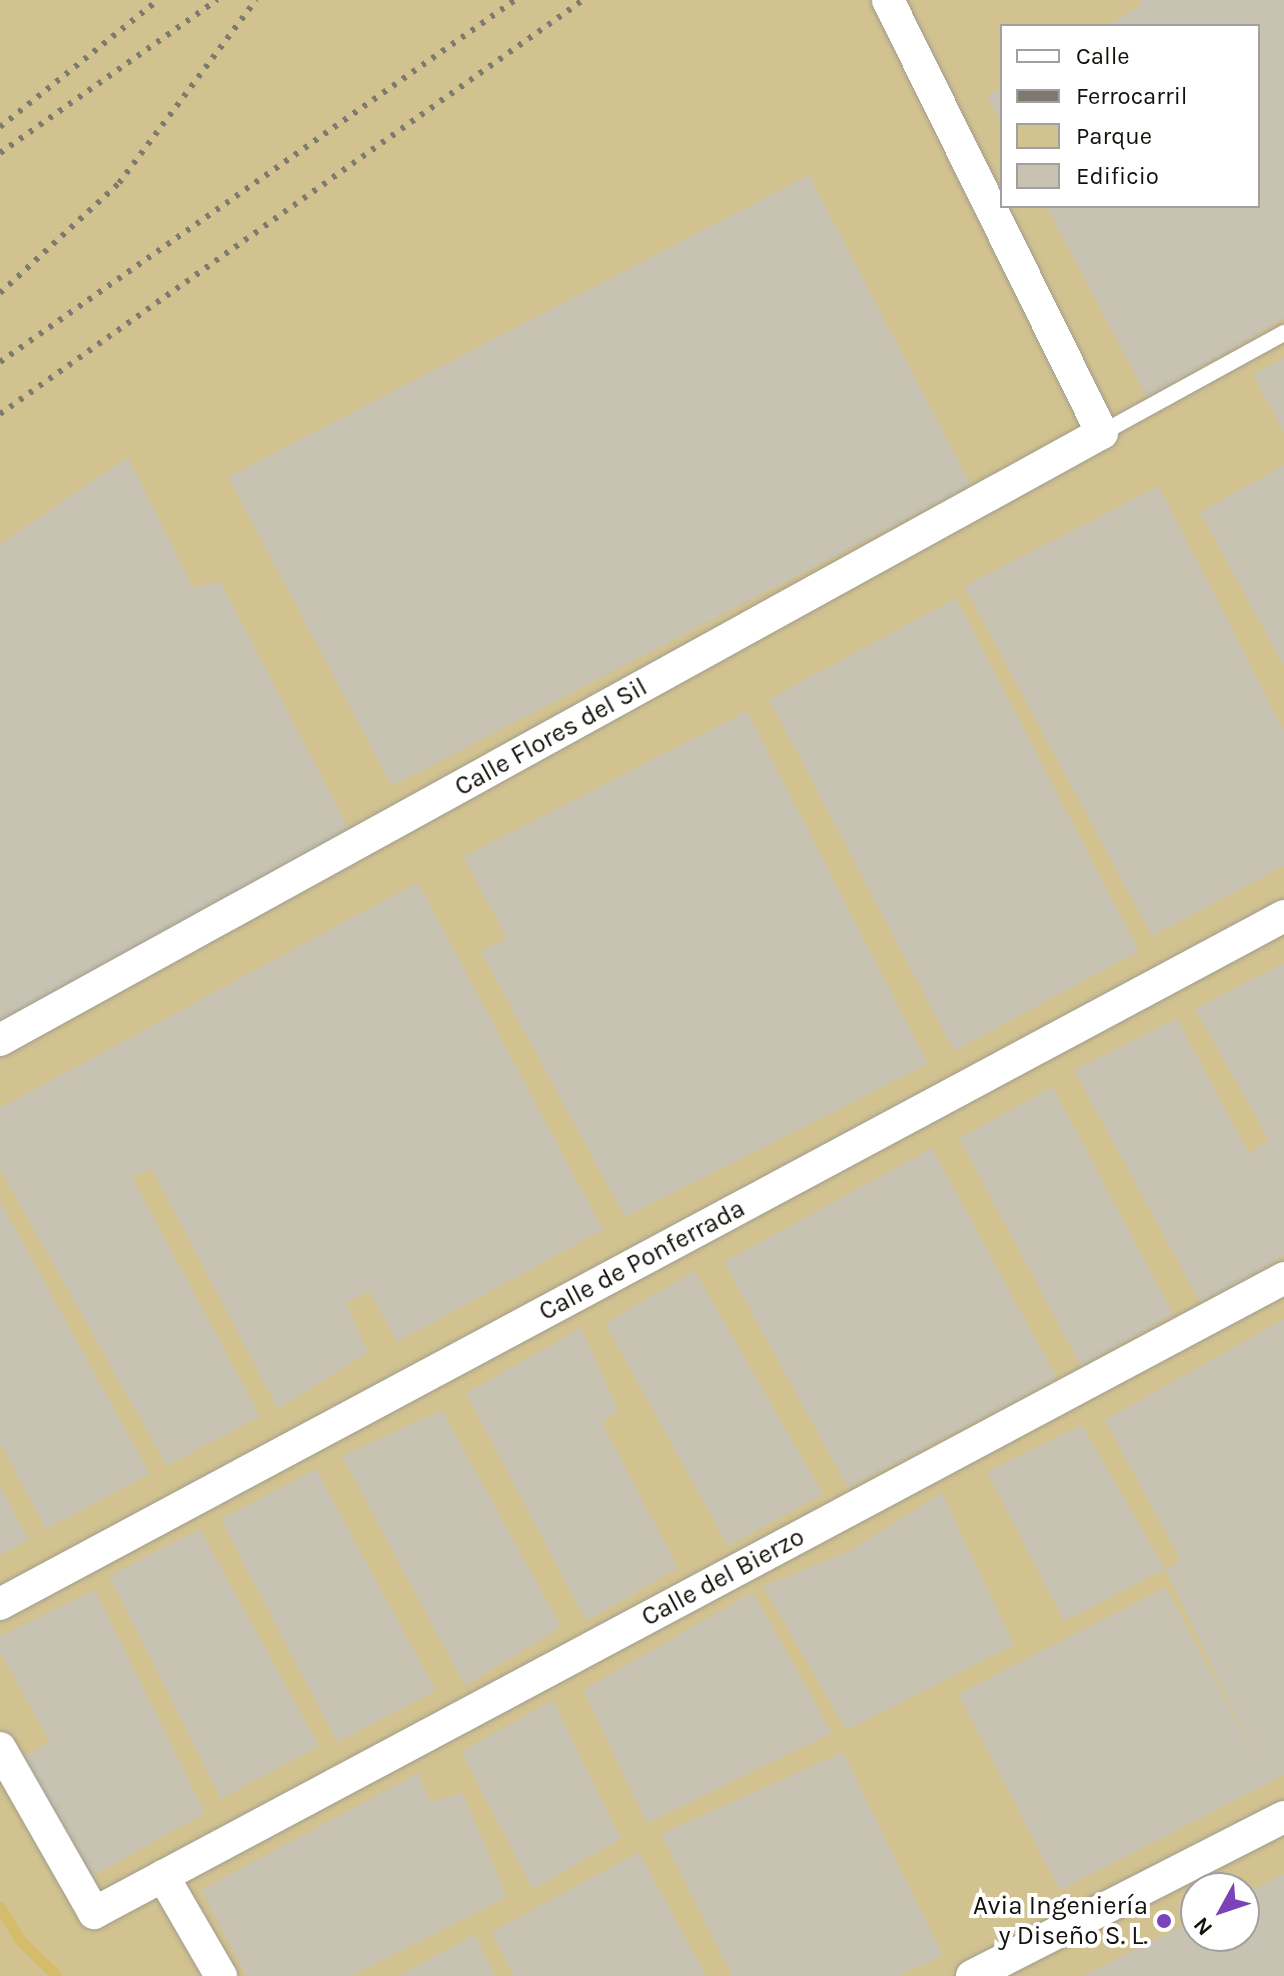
<!DOCTYPE html>
<meta charset="utf-8">
<style>
body{margin:0}
#map{position:relative;width:1284px;height:1976px;overflow:hidden;background:#f8f2e1;font-family:Karla,sans-serif}
div>[style]{position:absolute}
.green>*{inset:0;background:#d1c290}
.stream>*{height:11px;margin:-5.5px;padding:0 5.5px;transform-origin:5.5px;border-radius:5.5px;background:#d4bc6a}
.building>*{inset:0;background:#c7c2b1}
.roads{filter:drop-shadow(0 0 2px #a19c8c) drop-shadow(0 0 2px #a19c8c)}
.lane>*{height:16px;margin:-8px;padding:0 8px;transform-origin:8px;border-radius:8px;background:#fff}
.street>*{height:32px;margin:-16px;padding:0 16px;transform-origin:16px;border-radius:16px;background:#fff}
.rail>*{height:6px;margin-top:-3px;transform-origin:0;background:repeating-linear-gradient(90deg,#7e7a6f 0 4px,transparent 0 12px)}
.dots>*{width:22px;height:22px;translate:-50% -50%;box-sizing:border-box;border:4px solid #fff;border-radius:50%}
span{translate:-50% -50%;white-space:nowrap;text-align:center;line-height:1.15;-webkit-text-stroke:8px #fff;paint-order:stroke}
.street-label{font-size:26px;color:#14120c}
.poi-label{font-size:26px;color:#14120c}
.right{translate:-100% -50%;text-align:right}
.legend{position:absolute;left:1000px;top:24px;width:260px;height:184px;box-sizing:border-box;background:#fff;border:2px solid #a1a09e;margin:0;padding:10px 14px;list-style:none;font-size:24px;color:#14120c}
.legend li{display:flex;align-items:center;gap:16px;height:40px}
.legend b{width:40px;border:2px solid #a1a09e}
.north{position:absolute;left:1180px;top:1872px;width:80px;height:80px;box-sizing:border-box;background:#fff;border:2px solid #a1a09e;border-radius:50%;rotate:230deg;font-size:22px;font-weight:700;line-height:32px;text-align:center;color:#14120c}
.north::after{content:'';display:block;margin:auto;width:28px;height:36px;background:#7c42b8;clip-path:polygon(50% 0,100% 100%,50% 72%,0 100%)}
</style>
<div id="map">
<div class="green">
<i style="clip-path:polygon(evenodd,0 0,1284px 0,1284px 1976px,0 1976px,0 0,1002px 26px,1258px 26px,1258px 206px,1002px 206px,1002px 26px,0 0,1196px 1888px,1244px 1888px,1244px 1936px,1196px 1936px,1196px 1888px)"></i>
</div>
<div class="stream">
<i style="left:0;top:1907px;width:37px;rotate:59deg"></i>
<i style="left:19px;top:1939px;width:53px;rotate:44.2deg"></i>
</div>
<div class="building">
<i style="clip-path:polygon(1139px 0,1284px 0,1284px 319px,1147px 397px,1046px 206px,1258px 206px,1258px 26px,1106px 26px,1142px 5px)"></i>
<i style="clip-path:polygon(1002px 87px,1002px 124px,987px 96px)"></i>
<i style="clip-path:polygon(809px 175px,971px 485px,392px 786px,228px 477px)"></i>
<i style="clip-path:polygon(1284px 358px,1284px 433px,1253px 374px)"></i>
<i style="clip-path:polygon(128px 457px,193px 588px,220px 581px,351px 833px,0 1021px,0 544px)"></i>
<i style="clip-path:polygon(1284px 465px,1284px 666px,1200px 512px)"></i>
<i style="clip-path:polygon(1159px 486px,1284px 731px,1284px 866px,1152px 936px,964px 586px)"></i>
<i style="clip-path:polygon(956px 598px,1139px 951px,954px 1051px,769px 699px)"></i>
<i style="clip-path:polygon(747px 711px,928px 1064px,625px 1217px,481px 952px,507px 938px,463px 857px)"></i>
<i style="clip-path:polygon(418px 882px,603px 1230px,397px 1342px,369px 1291px,346px 1303px,368px 1352px,278px 1409px,152px 1169px,132px 1177px,260px 1416px,167px 1466px,0 1169px,0 1108px)"></i>
<i style="clip-path:polygon(1284px 963px,1284px 1256px,1200px 1302px,1074px 1070px,1177px 1018px,1249px 1154px,1269px 1140px,1195px 1009px)"></i>
<i style="clip-path:polygon(1053px 1087px,1173px 1314px,1081px 1366px,959px 1138px)"></i>
<i style="clip-path:polygon(932px 1148px,1057px 1378px,848px 1488px,724px 1262px)"></i>
<i style="clip-path:polygon(0 1201px,150px 1474px,46px 1529px,0 1443px)"></i>
<i style="clip-path:polygon(695px 1271px,823px 1494px,728px 1546px,605px 1323px)"></i>
<i style="clip-path:polygon(1284px 1319px,1284px 1775px,1060px 1890px,958px 1694px,1166px 1587px,1255px 1755px,1165px 1569px,1181px 1561px,1105px 1420px)"></i>
<i style="clip-path:polygon(581px 1328px,618px 1409px,602px 1423px,678px 1568px,586px 1621px,466px 1393px)"></i>
<i style="clip-path:polygon(442px 1410px,561px 1627px,465px 1686px,342px 1456px)"></i>
<i style="clip-path:polygon(1082px 1425px,1165px 1569px,1064px 1621px,987px 1472px)"></i>
<i style="clip-path:polygon(316px 1469px,436px 1691px,337px 1742px,221px 1519px)"></i>
<i style="clip-path:polygon(0 1487px,29px 1540px,0 1555px)"></i>
<i style="clip-path:polygon(942px 1493px,1014px 1645px,846px 1730px,763px 1586px,848px 1552px)"></i>
<i style="clip-path:polygon(200px 1529px,319px 1746px,221px 1799px,109px 1576px)"></i>
<i style="clip-path:polygon(95px 1590px,205px 1813px,78px 1884px,9px 1764px,50px 1742px,0 1652px,0 1636px)"></i>
<i style="clip-path:polygon(753px 1592px,832px 1733px,647px 1823px,583px 1690px)"></i>
<i style="clip-path:polygon(553px 1700px,621px 1839px,533px 1889px,461px 1752px)"></i>
<i style="clip-path:polygon(843px 1752px,943px 1956px,897px 1976px,732px 1976px,661px 1834px)"></i>
<i style="clip-path:polygon(418px 1773px,430px 1802px,463px 1793px,507px 1897px,351px 1976px,247px 1976px,201px 1890px)"></i>
<i style="clip-path:polygon(639px 1852px,706px 1976px,513px 1976px,492px 1932px)"></i>
<i style="clip-path:polygon(1284px 1874px,1284px 1976px,1083px 1976px,1196px 1919px,1196px 1936px,1244px 1936px,1244px 1895px)"></i>
<i style="clip-path:polygon(475px 1935px,495px 1976px,398px 1976px)"></i>
</div>
<div class="roads">
<div class="lane">
<i style="left:1102px;top:433px;width:208px;rotate:-28.8deg"></i>
</div>
<div class="street">
<i style="left:0;top:1040px;width:1258px;rotate:-28.85deg"></i>
<i style="left:1102px;top:433px;width:483px;rotate:-116.3deg"></i>
<i style="left:0;top:1604px;width:1457px;rotate:-28.18deg"></i>
<i style="left:0;top:1748px;width:190px;rotate:60.3deg"></i>
<i style="left:94px;top:1913px;width:1349px;rotate:-28.08deg"></i>
<i style="left:163px;top:1876px;width:116px;rotate:59.9deg"></i>
<i style="left:972px;top:1976px;width:350px;rotate:-27deg"></i>
</div>
</div>
<div class="rail">
<i style="left:0;top:127px;width:203px;rotate:-38.8deg"></i>
<i style="left:0;top:153px;width:266px;rotate:-35.2deg"></i>
<i style="left:0;top:293px;width:162px;rotate:-42.7deg"></i>
<i style="left:119px;top:183px;width:229px;rotate:-53.2deg"></i>
<i style="left:0;top:362px;width:629px;rotate:-35.1deg"></i>
<i style="left:0;top:414px;width:715px;rotate:-35.38deg"></i>
</div>
<div class="dots">
<i style="left:1164px;top:1921px;background:#7c42b8"></i>
</div>
<div class="street-label">
<span style="left:551px;top:737px;rotate:-29deg">Calle Flores del Sil</span>
<span style="left:642px;top:1260px;rotate:-28deg">Calle de Ponferrada</span>
<span style="left:723px;top:1577px;rotate:-28deg">Calle del Bierzo</span>
</div>
<div class="poi-label">
<span class="right" style="left:1148px;top:1921px">Avia Ingeniería<br>y Diseño S. L.</span>
</div>
<ul class="legend">
<li><b style="height:10px;background:#fff"></b>Calle</li>
<li><b style="height:10px;background:#7e7a6f"></b>Ferrocarril</li>
<li><b style="height:22px;background:#d1c290"></b>Parque</li>
<li><b style="height:22px;background:#c7c2b1"></b>Edificio</li>
</ul>
<div class="north">N</div>
</div>
